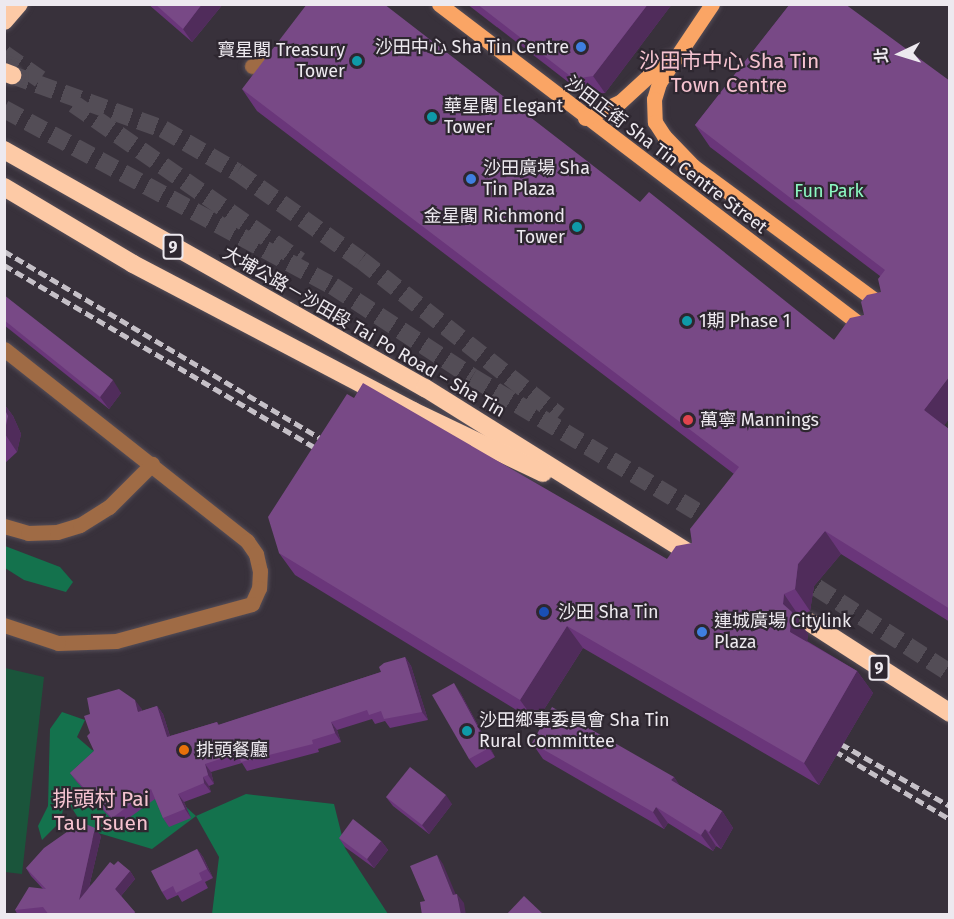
<!DOCTYPE html>
<meta charset="utf-8">
<style>
body{margin:0}
#map{position:relative;width:954px;height:919px;overflow:hidden;background:#38313b;font-family:"Fira Sans","Noto Sans TC",sans-serif}
div>[style]{position:absolute}
.green>*{inset:0;background:#1a553b}
.forest>*{inset:0;background:#14724d}
.highway-tunnel>*{height:18px;margin-top:-9px;transform-origin:0;background:repeating-linear-gradient(90deg,#534d56 0 18px,transparent 0 27px)}
.roads{filter:drop-shadow(0 0 2px #554e58) drop-shadow(0 0 2px #554e58)}
.minor>*{height:15px;margin:-7.5px;padding:0 7.5px;transform-origin:7.5px;border-radius:7.5px;background:#9f6b45}
.major>*{height:15px;margin:-7.5px;padding:0 7.5px;transform-origin:7.5px;border-radius:7.5px;background:#faa565}
.highway>*{height:18px;margin:-9px;padding:0 9px;transform-origin:9px;border-radius:9px;background:#fdcaa6}
.rail>*{height:4.5px;margin-top:-2.25px;transform-origin:0;background:repeating-linear-gradient(90deg,#c5c0c7 0 9px,transparent 0 13.5px)}
.wall>*{inset:0;background:#6a367a}
.shaded-wall>*{inset:0;background:#502c5b}
.building>*{inset:0;background:#784986}
.dots>*{width:16px;height:16px;translate:-50% -50%;box-sizing:border-box;border:3px solid #2e2730;border-radius:50%}
span{translate:-50% -50%;white-space:nowrap;text-align:center;line-height:1.15;-webkit-text-stroke:4.5px #2e2730;paint-order:stroke}
.shield-label span{padding:2px 4px;background:#2e2730;border:2px solid;border-radius:4px;-webkit-text-stroke-width:0}
.shield-label{font-size:16px;color:#ede9ef;font-weight:700}
.poi-label{font-size:18px;color:#ede9ef}
.right{translate:-100% -50%;text-align:right}
.left{translate:0 -50%;text-align:left}
.street-label{font-size:18px;color:#ede9ef}
.park-label{font-size:18px;color:#8dfac3}
.quarter-label{font-size:21px;color:#f6c3d0}
.frame{position:absolute;inset:0;border:6px solid #ede9ef;pointer-events:none}
.north{position:absolute;left:870px;top:24px;width:60px;height:60px;-webkit-text-stroke:4px #2e2730;paint-order:stroke;rotate:266deg;font-size:16px;font-weight:700;line-height:24px;text-align:center;color:#ede9ef}
.north::after{content:'';display:block;margin:auto;width:21px;height:27px;background:#ede9ef;clip-path:polygon(50% 0,100% 100%,50% 72%,0 100%)}
</style>
<div id="map">
<div class="green">
<i style="clip-path:polygon(5px 668px,44px 677px,22px 874px,5px 872px)"></i>
</div>
<div class="forest">
<i style="clip-path:polygon(5px 546px,60px 567px,73px 582px,66px 592px,24px 580px,5px 568px)"></i>
<i style="clip-path:polygon(62px 712px,85px 720px,77px 737px,92px 750px,132px 758px,196px 816px,246px 794px,334px 804px,345px 848px,388px 914px,212px 914px,219px 857px,196px 816px,152px 849px,85px 829px,65px 797px,61px 821px,42px 840px,38px 826px,48px 806px,50px 729px)"></i>
</div>
<div class="highway-tunnel">
<i style="left:4px;top:54px;width:44px;rotate:34.8deg"></i>
<i style="left:12px;top:75px;width:160px;rotate:19.7deg"></i>
<i style="left:163px;top:129px;width:86px;rotate:30.2deg"></i>
<i style="left:237px;top:172px;width:152px;rotate:35.4deg"></i>
<i style="left:361px;top:260px;width:252px;rotate:38.2deg"></i>
<i style="left:74px;top:104px;width:275px;rotate:34.8deg"></i>
<i style="left:4px;top:109px;width:374px;rotate:28.3deg"></i>
<i style="left:333px;top:286px;width:166px;rotate:33.2deg"></i>
<i style="left:472px;top:377px;width:290px;rotate:30.9deg"></i>
<i style="left:794px;top:573px;width:185px;rotate:32.7deg"></i>
</div>
<div class="roads">
<div class="minor">
<i style="left:252px;top:66px;width:24px;rotate:-15deg"></i>
<i style="left:4px;top:349px;width:310px;rotate:38.3deg"></i>
<i style="left:247px;top:541px;width:16px;rotate:55deg"></i>
<i style="left:256px;top:554px;width:17px;rotate:77deg"></i>
<i style="left:260px;top:571px;width:17px;rotate:93deg"></i>
<i style="left:259px;top:588px;width:17px;rotate:114deg"></i>
<i style="left:252px;top:604px;width:141px;rotate:164.8deg"></i>
<i style="left:116px;top:641px;width:58px;rotate:178deg"></i>
<i style="left:58px;top:643px;width:57px;rotate:-161.6deg"></i>
<i style="left:4px;top:526px;width:25px;rotate:16deg"></i>
<i style="left:28px;top:533px;width:29px;rotate:-2deg"></i>
<i style="left:57px;top:532px;width:24px;rotate:-17deg"></i>
<i style="left:80px;top:525px;width:34px;rotate:-32deg"></i>
<i style="left:109px;top:507px;width:61px;rotate:-45deg"></i>
</div>
<div class="major">
<i style="left:439px;top:4px;width:537px;rotate:37.28deg"></i>
<i style="left:712px;top:4px;width:95px;rotate:123.9deg"></i>
<i style="left:659px;top:83px;width:17px;rotate:107deg"></i>
<i style="left:654px;top:99px;width:23px;rotate:88deg"></i>
<i style="left:655px;top:122px;width:17px;rotate:57deg"></i>
<i style="left:664px;top:136px;width:42px;rotate:46deg"></i>
<i style="left:693px;top:166px;width:236px;rotate:36.4deg"></i>
<i style="left:585px;top:118px;width:38px;rotate:-25deg"></i>
<i style="left:620px;top:102px;width:65px;rotate:-42.5deg"></i>
</div>
<div class="highway">
<i style="left:4px;top:21px;width:23px;rotate:-49deg"></i>
<i style="left:4px;top:72px;width:9px;rotate:21deg"></i>
<i style="left:4px;top:150px;width:484px;rotate:29.5deg"></i>
<i style="left:425px;top:388px;width:321px;rotate:32deg"></i>
<i style="left:4px;top:187px;width:150px;rotate:30.8deg"></i>
<i style="left:133px;top:264px;width:316px;rotate:27.7deg"></i>
<i style="left:413px;top:411px;width:144px;rotate:25.5deg"></i>
<i style="left:809px;top:622px;width:168px;rotate:32.8deg"></i>
</div>
</div>
<div class="rail">
<i style="left:4px;top:251px;width:381px;rotate:30.6deg"></i>
<i style="left:4px;top:265px;width:376px;rotate:30.4deg"></i>
<i style="left:829px;top:737px;width:139px;rotate:29.7deg"></i>
<i style="left:823px;top:744px;width:147px;rotate:30.6deg"></i>
</div>
<div class="wall">
<i style="clip-path:polygon(148px 4px,223px 4px,192px 42px)"></i>
<i style="clip-path:polygon(467px 4px,672px 4px,605px 93px,585px 95px)"></i>
<i style="clip-path:polygon(790px 4px,950px 418px,944px 425px,950px 430px,950px 622px,841px 554px,814px 586px,810px 611px,799px 616px,799px 622px,808px 634px,807px 641px,857px 671px,873px 693px,819px 785px,583px 648px,536px 722px,295px 575px,279px 553px,667px 559px,692px 543px,734px 474px,257px 111px,242px 89px,640px 202px,834px 340px,864px 315px,881px 292px,880px 276px,710px 147px,695px 125px)"></i>
<i style="clip-path:polygon(4px 295px,121px 393px,109px 409px,4px 325px)"></i>
<i style="clip-path:polygon(4px 404px,13px 416px,21px 434px,17px 452px,4px 464px)"></i>
<i style="clip-path:polygon(405px 657px,411px 666px,428px 720px,390px 728px,385px 721px,375px 724px,372px 719px,337px 730px,341px 742px,318px 749px,319px 752px,247px 771px,242px 763px,211px 772px,214px 784px,209px 786px,211px 792px,184px 802px,191px 818px,169px 827px,163px 818px,155px 799px,118px 826px,76px 781px,70px 773px,141px 708px,142px 711px,157px 706px,163px 714px,170px 736px,217px 722px,219px 725px,381px 672px)"></i>
<i style="clip-path:polygon(460px 692px,495px 757px,476px 768px,469px 759px)"></i>
<i style="clip-path:polygon(532px 743px,674px 777px,679px 785px,722px 811px,733px 828px,721px 849px,716px 846px,713px 851px,668px 823px,664px 829px,543px 759px)"></i>
<i style="clip-path:polygon(386px 797px,452px 804px,429px 834px,393px 806px)"></i>
<i style="clip-path:polygon(101px 836px,89px 887px,114px 865px,130px 871px,135px 879px,121px 896px,137px 915px,18px 915px,15px 910px,43px 889px,31px 876px,26px 868px)"></i>
<i style="clip-path:polygon(339px 838px,381px 841px,388px 850px,374px 868px,345px 847px)"></i>
<i style="clip-path:polygon(197px 849px,203px 857px,213px 878px,205px 882px,208px 888px,182px 902px,178px 895px,167px 900px,162px 892px)"></i>
</div>
<div class="shaded-wall">
<i style="clip-path:polygon(202px 4px,223px 4px,192px 42px,183px 29px)"></i>
<i style="clip-path:polygon(648px 4px,672px 4px,605px 93px,593px 76px)"></i>
<i style="clip-path:polygon(950px 376px,950px 418px,939px 432px,924px 410px)"></i>
<i style="clip-path:polygon(113px 380px,121px 393px,109px 409px,100px 397px)"></i>
<i style="clip-path:polygon(4px 404px,13px 416px,21px 434px,17px 452px,5px 434px)"></i>
<i style="clip-path:polygon(825px 531px,841px 554px,814px 586px,810px 611px,795px 589px,798px 564px)"></i>
<i style="clip-path:polygon(784px 594px,799px 616px,799px 622px,808px 634px,806px 654px,790px 632px,783px 604px)"></i>
<i style="clip-path:polygon(567px 626px,583px 648px,536px 722px,520px 700px)"></i>
<i style="clip-path:polygon(405px 657px,411px 666px,428px 720px,422px 712px)"></i>
<i style="clip-path:polygon(857px 671px,873px 693px,819px 785px,804px 763px)"></i>
<i style="clip-path:polygon(454px 683px,460px 692px,495px 757px,489px 748px)"></i>
<i style="clip-path:polygon(135px 700px,141px 708px,144px 721px,138px 712px)"></i>
<i style="clip-path:polygon(157px 706px,163px 714px,173px 746px,167px 737px)"></i>
<i style="clip-path:polygon(331px 722px,337px 730px,341px 742px,335px 733px)"></i>
<i style="clip-path:polygon(205px 764px,211px 772px,214px 784px,208px 775px)"></i>
<i style="clip-path:polygon(203px 777px,209px 786px,211px 792px,204px 783px)"></i>
<i style="clip-path:polygon(674px 777px,685px 793px,671px 780px)"></i>
<i style="clip-path:polygon(178px 794px,184px 802px,191px 818px,185px 809px)"></i>
<i style="clip-path:polygon(446px 795px,452px 804px,429px 834px,422px 825px)"></i>
<i style="clip-path:polygon(656px 807px,668px 823px,664px 829px,653px 812px)"></i>
<i style="clip-path:polygon(722px 811px,733px 828px,721px 849px,709px 832px)"></i>
<i style="clip-path:polygon(95px 828px,101px 836px,84px 908px,79px 900px)"></i>
<i style="clip-path:polygon(705px 829px,716px 846px,713px 851px,701px 835px)"></i>
<i style="clip-path:polygon(381px 841px,388px 850px,374px 868px,367px 859px)"></i>
<i style="clip-path:polygon(197px 849px,203px 857px,213px 878px,207px 869px)"></i>
<i style="clip-path:polygon(437px 855px,443px 864px,459px 902px,457px 894px,464px 903px,466px 915px,461px 915px)"></i>
<i style="clip-path:polygon(130px 871px,135px 879px,120px 897px,115px 889px)"></i>
</div>
<div class="building">
<i style="clip-path:polygon(155px 4px,202px 4px,183px 29px)"></i>
<i style="clip-path:polygon(307px 4px,384px 4px,640px 202px,649px 192px,834px 340px,850px 318px,864px 315px,861px 302px,867px 295px,881px 292px,878px 279px,885px 270px,695px 125px,790px 4px,845px 4px,950px 81px,950px 376px,924px 410px,950px 430px,950px 609px,825px 531px,798px 564px,795px 589px,784px 594px,783px 604px,792px 612px,790px 632px,857px 671px,804px 763px,567px 626px,520px 700px,279px 553px,268px 517px,347px 394px,354px 398px,363px 383px,667px 559px,676px 546px,692px 543px,690px 529px,739px 467px,242px 89px)"></i>
<i style="clip-path:polygon(477px 4px,648px 4px,593px 76px,574px 79px)"></i>
<i style="clip-path:polygon(4px 295px,113px 380px,100px 397px,4px 320px)"></i>
<i style="clip-path:polygon(4px 408px,8px 416px,4px 434px)"></i>
<i style="clip-path:polygon(405px 657px,422px 712px,384px 719px,381px 711px,369px 715px,367px 710px,331px 722px,335px 733px,312px 740px,313px 744px,241px 762px,238px 753px,205px 764px,208px 775px,203px 777px,204px 783px,178px 794px,185px 809px,163px 818px,151px 789px,112px 818px,70px 773px,94px 751px,87px 736px,90px 733px,84px 716px,90px 714px,87px 698px,119px 689px,135px 700px,138px 712px,157px 706px,167px 737px,217px 722px,218px 725px,381px 672px,379px 667px,384px 663px)"></i>
<i style="clip-path:polygon(454px 683px,489px 748px,469px 759px,432px 695px)"></i>
<i style="clip-path:polygon(552px 707px,674px 777px,671px 780px,722px 811px,709px 832px,705px 829px,701px 835px,656px 807px,653px 812px,532px 743px)"></i>
<i style="clip-path:polygon(410px 767px,446px 795px,422px 825px,386px 797px)"></i>
<i style="clip-path:polygon(353px 819px,381px 841px,367px 859px,339px 838px)"></i>
<i style="clip-path:polygon(81px 822px,95px 828px,79px 900px,110px 862px,114px 865px,118px 861px,130px 871px,115px 889px,135px 912px,132px 915px,49px 915px,43px 907px,15px 910px,29px 887px,46px 889px,26px 868px,44px 848px)"></i>
<i style="clip-path:polygon(197px 849px,207px 869px,199px 873px,202px 880px,176px 893px,173px 886px,162px 892px,151px 871px)"></i>
<i style="clip-path:polygon(437px 855px,453px 895px,457px 894px,461px 915px,422px 915px,420px 902px,425px 901px,410px 866px)"></i>
<i style="clip-path:polygon(524px 896px,544px 915px,506px 915px)"></i>
</div>
<div class="dots">
<i style="left:581px;top:47px;background:#3f7fe0"></i>
<i style="left:357px;top:61px;background:#0f9aa8"></i>
<i style="left:432px;top:117px;background:#0f9aa8"></i>
<i style="left:471px;top:179px;background:#3f7fe0"></i>
<i style="left:577px;top:227px;background:#0f9aa8"></i>
<i style="left:687px;top:321px;background:#0f9aa8"></i>
<i style="left:688px;top:420px;background:#e0444e"></i>
<i style="left:544px;top:612px;background:#1a4fb4"></i>
<i style="left:702px;top:632px;background:#3f7fe0"></i>
<i style="left:467px;top:731px;background:#0f9aa8"></i>
<i style="left:184px;top:750px;background:#e8710a"></i>
</div>
<div class="shield-label">
<span style="left:173px;top:247px">9</span>
<span style="left:879px;top:668px">9</span>
</div>
<div class="poi-label">
<span class="right" style="left:569px;top:47px">沙田中心 Sha Tin Centre</span>
<span class="right" style="left:345px;top:61px">寶星閣 Treasury<br>Tower</span>
<span class="left" style="left:444px;top:117px">華星閣 Elegant<br>Tower</span>
<span class="left" style="left:483px;top:179px">沙田廣場 Sha<br>Tin Plaza</span>
<span class="right" style="left:565px;top:227px">金星閣 Richmond<br>Tower</span>
<span class="left" style="left:699px;top:321px">1期 Phase 1</span>
<span class="left" style="left:700px;top:420px">萬寧 Mannings</span>
<span class="left" style="left:558px;top:612px">沙田 Sha Tin</span>
<span class="left" style="left:714px;top:632px">連城廣場 Citylink<br>Plaza</span>
<span class="left" style="left:479px;top:731px">沙田鄉事委員會 Sha Tin<br>Rural Committee</span>
<span class="left" style="left:196px;top:750px">排頭餐廳</span>
</div>
<div class="street-label">
<span style="left:666px;top:155px;rotate:37deg">沙田正街 Sha Tin Centre Street</span>
<span style="left:364px;top:332px;rotate:30deg">大埔公路－沙田段 Tai Po Road – Sha Tin</span>
</div>
<div class="park-label">
<span style="left:829px;top:191px">Fun Park</span>
</div>
<div class="quarter-label">
<span style="left:729px;top:73px">沙田市中心 Sha Tin<br>Town Centre</span>
<span style="left:101px;top:811px">排頭村 Pai<br>Tau Tsuen</span>
</div>
<div class="frame"></div>
<div class="north">北</div>
</div>
